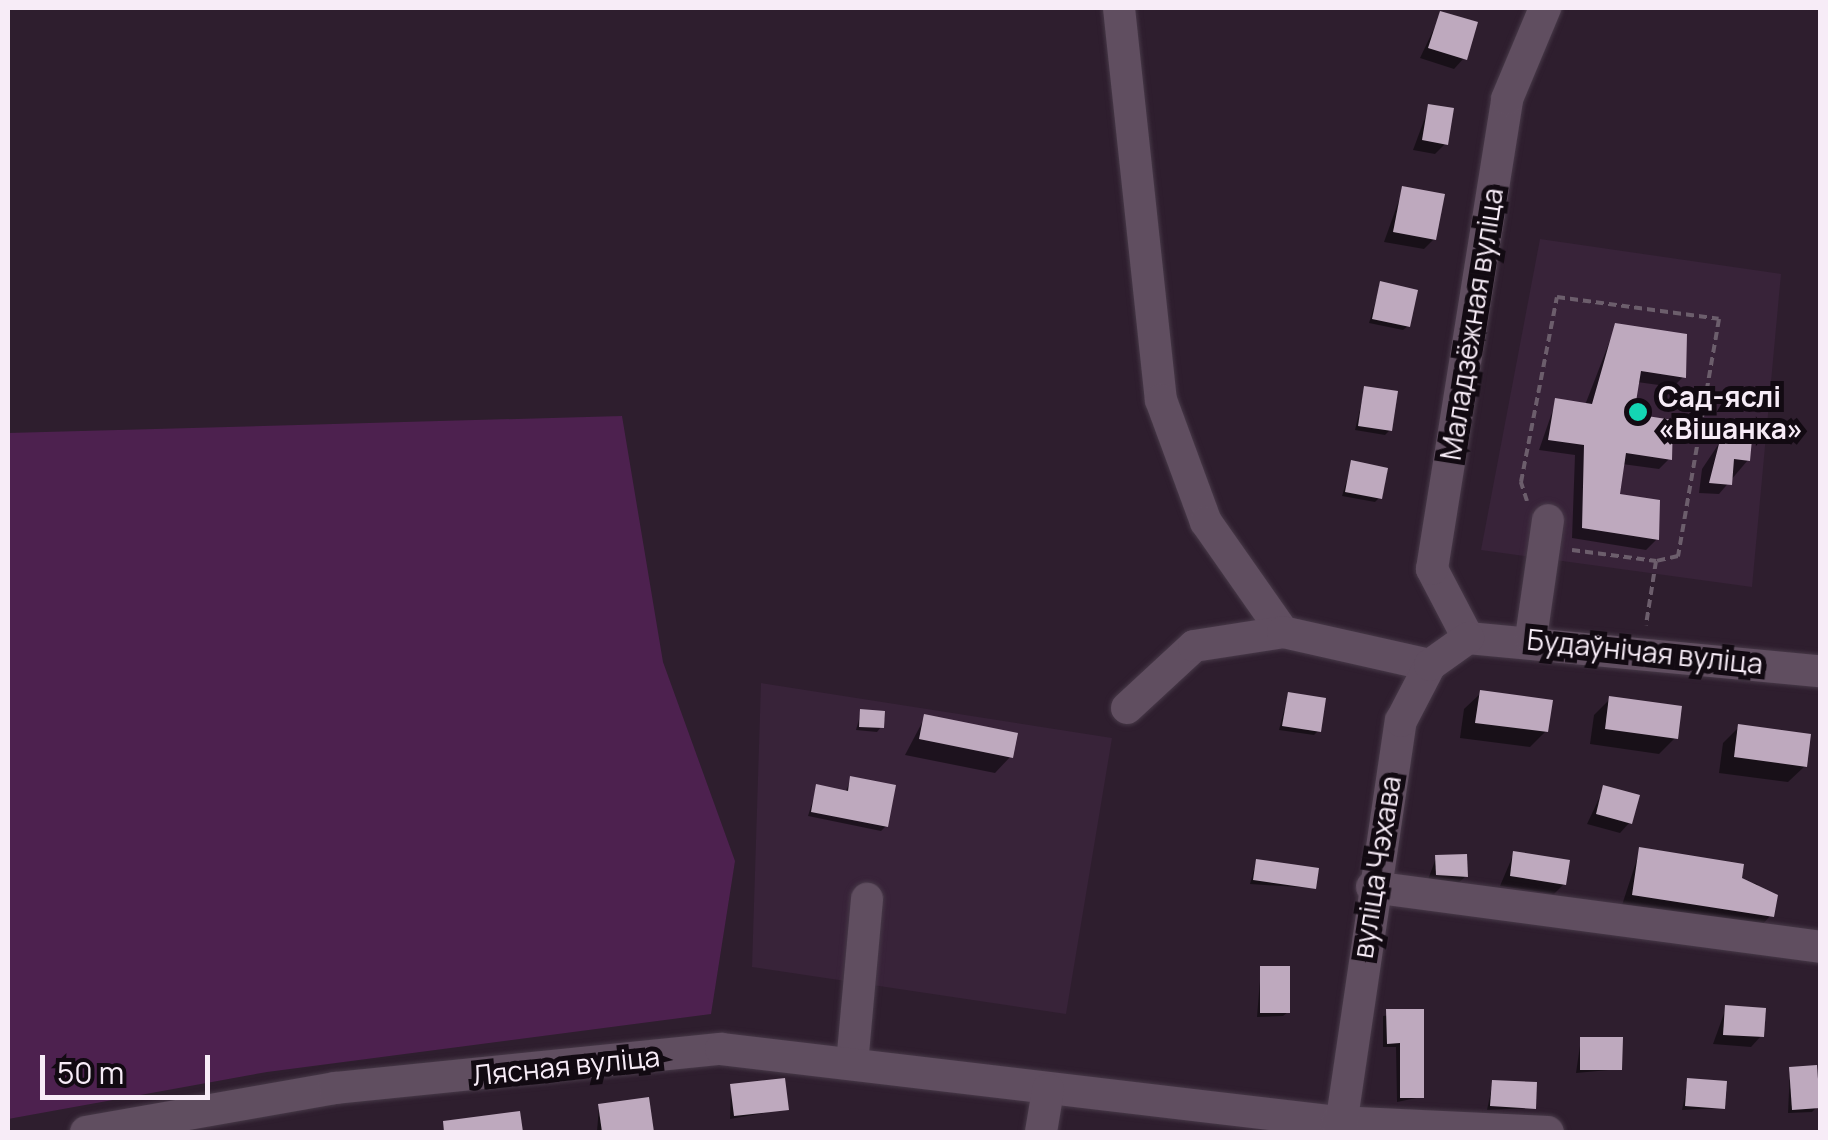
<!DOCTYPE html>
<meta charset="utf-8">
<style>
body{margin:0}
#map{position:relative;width:1828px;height:1140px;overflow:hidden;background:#2e1e2e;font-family:Manrope,sans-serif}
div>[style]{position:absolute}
.built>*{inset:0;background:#382339}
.green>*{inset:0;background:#4d214f}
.shadow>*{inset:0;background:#0007}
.building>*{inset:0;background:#bea9be}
.path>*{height:4px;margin-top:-2px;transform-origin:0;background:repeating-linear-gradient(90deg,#6c5e6c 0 8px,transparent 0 13px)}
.roads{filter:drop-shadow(0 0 2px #473948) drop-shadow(0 0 2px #473948)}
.minor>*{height:32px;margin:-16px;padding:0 16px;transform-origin:16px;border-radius:16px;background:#604e60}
.dots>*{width:28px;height:28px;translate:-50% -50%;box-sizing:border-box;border:5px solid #120a12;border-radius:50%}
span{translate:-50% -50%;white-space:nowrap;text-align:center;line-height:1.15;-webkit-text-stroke:10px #120a12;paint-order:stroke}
.street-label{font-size:28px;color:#f7ecf7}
.poi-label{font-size:28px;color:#f7ecf7;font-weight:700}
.left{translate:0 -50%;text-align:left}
.frame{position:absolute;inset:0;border:10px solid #f7ecf7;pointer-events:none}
.scale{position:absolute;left:40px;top:1055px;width:170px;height:45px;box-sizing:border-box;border:5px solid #f7ecf7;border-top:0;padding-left:12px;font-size:30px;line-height:35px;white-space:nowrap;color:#f7ecf7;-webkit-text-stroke:8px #120a12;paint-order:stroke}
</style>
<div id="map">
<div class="built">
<i style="clip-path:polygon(1540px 239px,1781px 274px,1752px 587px,1481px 550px)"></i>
<i style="clip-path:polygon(761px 683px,1112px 738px,1066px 1014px,752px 967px)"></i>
</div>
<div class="green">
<i style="clip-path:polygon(622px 416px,663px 662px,735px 861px,711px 1014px,267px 1072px,8px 1119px,8px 433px)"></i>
</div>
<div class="shadow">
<i style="clip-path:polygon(1441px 14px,1464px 58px,1454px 69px,1420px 58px)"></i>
<i style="clip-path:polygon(1429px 107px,1445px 144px,1435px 154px,1413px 150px)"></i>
<i style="clip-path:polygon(1403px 189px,1434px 239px,1424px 249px,1384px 242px)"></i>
<i style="clip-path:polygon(1381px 284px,1408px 326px,1403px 330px,1369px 323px)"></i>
<i style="clip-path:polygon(1616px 325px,1683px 377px,1673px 387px,1637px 382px,1631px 416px,1669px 459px,1659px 469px,1622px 464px,1617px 496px,1657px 539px,1646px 550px,1572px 538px,1575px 455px,1539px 450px,1556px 401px,1585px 405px)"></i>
<i style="clip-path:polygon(1365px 389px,1390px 430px,1385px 435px,1355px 430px)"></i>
<i style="clip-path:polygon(1722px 439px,1748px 460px,1719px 494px,1699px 493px,1702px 469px)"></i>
<i style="clip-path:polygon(1352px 463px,1379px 498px,1375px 502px,1342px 496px)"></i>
<i style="clip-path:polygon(1481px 693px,1546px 731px,1530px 747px,1460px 738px,1464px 709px)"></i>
<i style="clip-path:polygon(1288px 695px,1318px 731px,1314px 735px,1279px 730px)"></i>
<i style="clip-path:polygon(1610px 699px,1676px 737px,1659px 754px,1590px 744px,1594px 715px)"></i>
<i style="clip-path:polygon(861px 712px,881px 727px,877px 732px,856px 730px)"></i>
<i style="clip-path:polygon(925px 717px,1011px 756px,995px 773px,905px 755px)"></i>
<i style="clip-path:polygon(1739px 727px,1805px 766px,1788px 782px,1719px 773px,1723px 743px)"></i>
<i style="clip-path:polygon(851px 779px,886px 826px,881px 831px,808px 816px,817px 787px,845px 793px)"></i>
<i style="clip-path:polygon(1604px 788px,1630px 822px,1620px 833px,1587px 824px)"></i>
<i style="clip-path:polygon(1640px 850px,1742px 866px,1739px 880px,1757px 884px,1771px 915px,1761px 926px,1622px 905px)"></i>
<i style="clip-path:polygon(1514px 853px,1564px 884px,1554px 894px,1500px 886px)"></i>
<i style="clip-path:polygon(1436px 858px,1466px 876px,1455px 886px,1426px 885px)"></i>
<i style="clip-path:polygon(1256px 862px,1314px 888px,1250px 884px)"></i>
<i style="clip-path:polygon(1261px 968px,1288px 1012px,1283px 1016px,1257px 1017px)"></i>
<i style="clip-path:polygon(1726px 1008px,1761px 1036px,1751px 1047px,1713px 1044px)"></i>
<i style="clip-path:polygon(1422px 1011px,1421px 1097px,1397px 1102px,1396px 1047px,1383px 1047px,1383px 1016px)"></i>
<i style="clip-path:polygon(1581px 1039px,1620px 1069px,1576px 1073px)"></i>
<i style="clip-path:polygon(1790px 1070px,1817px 1107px,1812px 1112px,1788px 1113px)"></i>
<i style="clip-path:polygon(1688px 1081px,1723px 1108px,1682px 1110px)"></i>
<i style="clip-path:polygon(1493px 1082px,1533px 1108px,1487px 1110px)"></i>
<i style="clip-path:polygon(731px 1087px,786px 1109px,730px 1119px)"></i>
<i style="clip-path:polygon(647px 1100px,652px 1132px,597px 1132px,599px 1106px)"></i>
</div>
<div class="building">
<i style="clip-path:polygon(1440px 11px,1478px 22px,1467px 60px,1428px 48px)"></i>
<i style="clip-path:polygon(1428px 104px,1454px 108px,1448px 145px,1422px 140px)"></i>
<i style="clip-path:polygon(1402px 186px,1445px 194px,1436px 240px,1393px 232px)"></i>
<i style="clip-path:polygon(1380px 281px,1418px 290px,1410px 327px,1372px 319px)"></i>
<i style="clip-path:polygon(1615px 323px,1687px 334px,1686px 378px,1641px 371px,1634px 414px,1673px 420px,1672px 460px,1626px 453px,1620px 494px,1660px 500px,1659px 540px,1582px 528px,1584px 445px,1548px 440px,1555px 398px,1592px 404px)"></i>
<i style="clip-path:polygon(1364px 386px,1398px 391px,1392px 431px,1358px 426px)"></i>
<i style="clip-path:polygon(1721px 436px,1752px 439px,1750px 461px,1734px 459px,1732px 485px,1709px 483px)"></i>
<i style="clip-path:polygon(1351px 460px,1388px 468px,1382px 499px,1345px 492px)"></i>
<i style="clip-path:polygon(1480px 690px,1553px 700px,1548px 732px,1475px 723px)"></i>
<i style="clip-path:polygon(1288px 692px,1326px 698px,1321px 732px,1282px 726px)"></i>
<i style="clip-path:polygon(1609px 696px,1682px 706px,1678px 739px,1605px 729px)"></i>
<i style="clip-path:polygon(860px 709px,885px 711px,884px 728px,859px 727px)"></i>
<i style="clip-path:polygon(924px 714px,1018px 733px,1013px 758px,919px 739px)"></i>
<i style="clip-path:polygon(1738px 724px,1811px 734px,1807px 767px,1734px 757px)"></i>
<i style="clip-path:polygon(850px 776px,896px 785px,888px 827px,811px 812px,816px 784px,848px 791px)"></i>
<i style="clip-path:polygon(1603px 785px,1640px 795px,1632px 824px,1596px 814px)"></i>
<i style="clip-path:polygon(1639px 847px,1744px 864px,1742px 878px,1778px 895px,1774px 917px,1632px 895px)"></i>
<i style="clip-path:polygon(1513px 851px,1570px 860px,1566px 885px,1510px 876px)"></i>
<i style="clip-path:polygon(1467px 854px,1468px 877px,1436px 875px,1435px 855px)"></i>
<i style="clip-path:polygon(1256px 859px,1319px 868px,1316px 889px,1253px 880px)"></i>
<i style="clip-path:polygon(1260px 966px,1290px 966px,1290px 1013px,1260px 1013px)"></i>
<i style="clip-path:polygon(1725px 1005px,1766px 1008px,1764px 1037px,1723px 1035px)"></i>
<i style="clip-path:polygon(1386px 1009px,1424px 1009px,1424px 1098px,1400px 1098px,1400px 1043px,1387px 1044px)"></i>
<i style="clip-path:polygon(1580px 1037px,1623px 1037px,1622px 1070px,1580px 1070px)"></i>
<i style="clip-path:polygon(1817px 1065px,1820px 1108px,1792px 1110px,1789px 1067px)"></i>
<i style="clip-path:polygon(785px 1078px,789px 1110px,734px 1116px,730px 1084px)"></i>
<i style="clip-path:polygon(1687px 1078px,1727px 1081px,1725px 1109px,1685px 1106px)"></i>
<i style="clip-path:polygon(1492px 1080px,1537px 1082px,1536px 1109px,1490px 1106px)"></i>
<i style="clip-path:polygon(649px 1097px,654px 1132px,602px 1132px,598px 1104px)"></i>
<i style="clip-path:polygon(520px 1111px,523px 1132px,444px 1132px,443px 1121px)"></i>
</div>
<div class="path">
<i style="left:1527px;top:501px;width:20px;rotate:-108deg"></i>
<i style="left:1521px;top:482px;width:188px;rotate:-79deg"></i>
<i style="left:1557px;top:297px;width:163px;rotate:7.7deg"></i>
<i style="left:1719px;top:319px;width:241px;rotate:99.8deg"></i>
<i style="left:1678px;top:556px;width:23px;rotate:167deg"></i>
<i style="left:1656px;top:561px;width:65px;rotate:98.9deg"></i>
<i style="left:1572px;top:550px;width:85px;rotate:7.5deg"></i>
</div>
<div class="roads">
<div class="minor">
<i style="left:1119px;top:8px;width:394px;rotate:83.9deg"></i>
<i style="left:1161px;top:400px;width:130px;rotate:69.8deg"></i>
<i style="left:1206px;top:522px;width:134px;rotate:55deg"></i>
<i style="left:1468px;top:638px;width:78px;rotate:-117.6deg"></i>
<i style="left:1432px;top:569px;width:476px;rotate:-80.9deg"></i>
<i style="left:1507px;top:99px;width:99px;rotate:-67.3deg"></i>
<i style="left:1468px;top:638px;width:354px;rotate:5.4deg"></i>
<i style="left:1531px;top:638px;width:119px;rotate:-81.8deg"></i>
<i style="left:1127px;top:708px;width:91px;rotate:-42.8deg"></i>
<i style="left:1194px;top:646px;width:90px;rotate:-8.9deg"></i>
<i style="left:1283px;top:632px;width:151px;rotate:12.7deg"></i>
<i style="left:1372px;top:887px;width:452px;rotate:7.6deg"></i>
<i style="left:852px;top:1064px;width:166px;rotate:-84.8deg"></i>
<i style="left:86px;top:1132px;width:253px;rotate:-10deg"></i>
<i style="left:335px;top:1088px;width:388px;rotate:-5.8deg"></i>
<i style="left:721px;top:1049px;width:620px;rotate:6.76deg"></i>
<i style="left:1337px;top:1122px;width:211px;rotate:2.7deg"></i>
<i style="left:1041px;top:1132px;width:43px;rotate:-80.5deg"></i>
<i style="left:1340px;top:1132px;width:416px;rotate:-81.6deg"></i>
<i style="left:1401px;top:721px;width:63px;rotate:-62.6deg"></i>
<i style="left:1430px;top:665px;width:47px;rotate:-35.4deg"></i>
</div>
</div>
<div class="dots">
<i style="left:1638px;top:412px;background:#14d5b3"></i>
</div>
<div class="street-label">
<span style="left:1471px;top:324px;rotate:-81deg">Маладзёжная вуліца</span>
<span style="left:1645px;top:651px;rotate:6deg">Будаўнічая вуліца</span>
<span style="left:1376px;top:867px;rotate:-81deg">вуліца Чэхава</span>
<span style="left:566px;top:1065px;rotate:-6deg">Лясная вуліца</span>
</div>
<div class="poi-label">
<span class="left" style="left:1658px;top:412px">Сад-яслі<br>«Вішанка»</span>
</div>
<div class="frame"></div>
<div class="scale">50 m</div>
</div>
